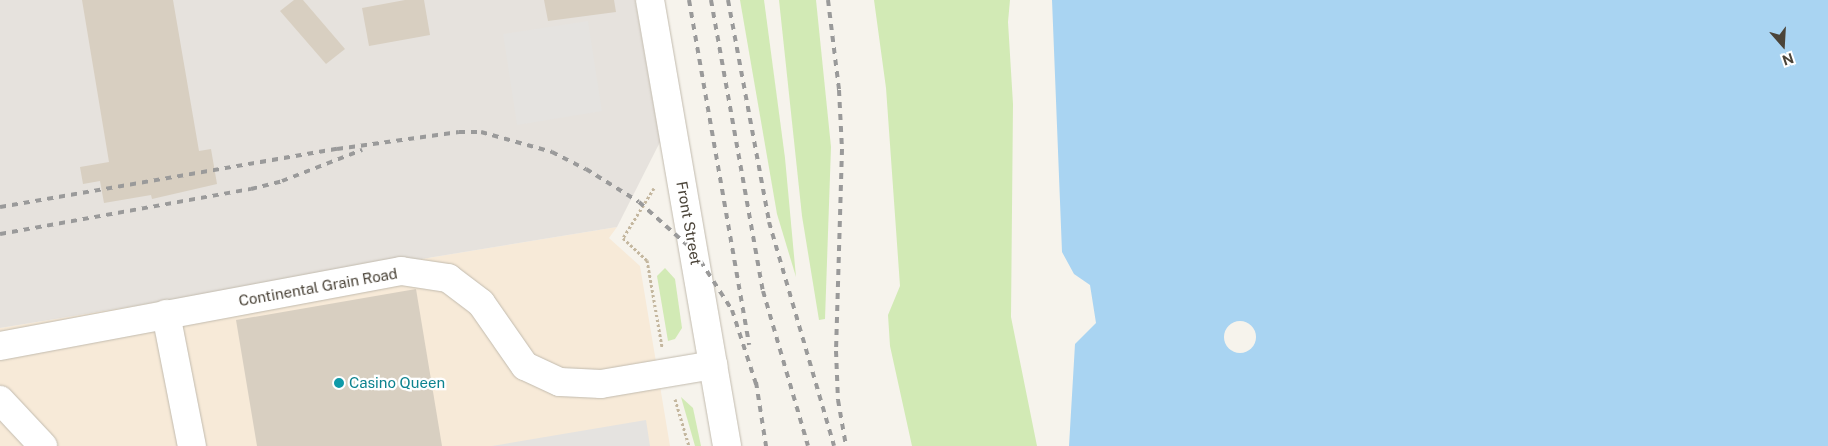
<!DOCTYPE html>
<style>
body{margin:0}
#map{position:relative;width:1828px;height:446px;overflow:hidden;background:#f6f3ec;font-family:"Public Sans",sans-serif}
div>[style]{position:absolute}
.commercial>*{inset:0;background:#f7ead8}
.industrial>*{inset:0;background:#e6e2dd}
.green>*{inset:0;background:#d2eab5}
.parking>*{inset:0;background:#e5e3e0}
.water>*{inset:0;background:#a9d4f2}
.pier>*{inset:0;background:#f6f3ec}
.round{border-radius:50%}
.building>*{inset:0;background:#d8cfc1}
.path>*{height:3px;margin-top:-1.5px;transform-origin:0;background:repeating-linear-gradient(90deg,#c4b79f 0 2.5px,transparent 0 5px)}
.roads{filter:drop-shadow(0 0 1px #c2bbae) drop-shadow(0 0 1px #c2bbae)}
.minor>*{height:28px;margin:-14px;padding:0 14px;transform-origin:14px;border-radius:14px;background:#fff}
.rail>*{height:4px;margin-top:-2px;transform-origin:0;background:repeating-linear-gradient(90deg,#9a9a9a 0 6px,transparent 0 12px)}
.dots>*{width:14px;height:14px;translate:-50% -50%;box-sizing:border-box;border:2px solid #fff;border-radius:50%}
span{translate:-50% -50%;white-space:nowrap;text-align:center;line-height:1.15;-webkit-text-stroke:4.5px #fff;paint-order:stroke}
.street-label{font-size:15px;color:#4b4439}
.culture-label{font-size:15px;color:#0d838f}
.left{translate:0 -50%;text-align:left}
.north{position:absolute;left:1758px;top:20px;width:50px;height:50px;-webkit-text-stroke:4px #fff;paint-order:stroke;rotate:161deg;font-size:14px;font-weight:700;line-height:20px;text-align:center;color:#4b4439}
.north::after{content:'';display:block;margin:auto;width:18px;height:22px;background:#4b4439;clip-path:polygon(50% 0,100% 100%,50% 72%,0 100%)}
</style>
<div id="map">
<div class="commercial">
<i style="clip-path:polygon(617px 227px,609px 238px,640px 266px,670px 446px,0 446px,0 328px)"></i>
</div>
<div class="industrial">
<i style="clip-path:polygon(0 0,635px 0,660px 142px,617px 227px,0 328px)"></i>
</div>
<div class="green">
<i style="clip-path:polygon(740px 0,764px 0,785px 158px,796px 277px,777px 214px)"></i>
<i style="clip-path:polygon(779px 0,816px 0,831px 147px,825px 319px,819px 320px,802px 216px)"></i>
<i style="clip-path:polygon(874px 0,1010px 0,1008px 22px,1013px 104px,1011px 317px,1037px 446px,912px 446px,890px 346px,888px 315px,900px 286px,886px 88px)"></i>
<i style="clip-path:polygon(665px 268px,675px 279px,682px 328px,675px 339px,668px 341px,657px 276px)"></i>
<i style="clip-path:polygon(681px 397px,693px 408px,701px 446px,695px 446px)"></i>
</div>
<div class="parking">
<i style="clip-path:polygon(588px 21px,602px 111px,517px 125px,503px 34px)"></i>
<i style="clip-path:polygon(646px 420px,650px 446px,492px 446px)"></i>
</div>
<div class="water">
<i style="clip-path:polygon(1052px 0,1828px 0,1828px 446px,1069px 446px,1075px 344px,1096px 323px,1090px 285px,1074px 274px,1062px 252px)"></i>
</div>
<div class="pier">
<i class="round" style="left:1224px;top:321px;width:32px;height:32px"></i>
</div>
<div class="building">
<i style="clip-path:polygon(82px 0,173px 0,199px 151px,211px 149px,217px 184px,152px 199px,151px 195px,104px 203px,100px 181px,83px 184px,80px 167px,109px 162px)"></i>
<i style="clip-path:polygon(294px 0,303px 0,345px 49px,326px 64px,280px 11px)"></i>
<i style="clip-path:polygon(405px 0,424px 0,430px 35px,369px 46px,362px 8px)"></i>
<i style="clip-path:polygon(544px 0,614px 0,616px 12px,548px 21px)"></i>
<i style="clip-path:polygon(416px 289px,442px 446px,257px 446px,236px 320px)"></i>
</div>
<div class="path">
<i style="left:654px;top:188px;width:59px;rotate:121.8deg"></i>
<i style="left:623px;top:238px;width:33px;rotate:43deg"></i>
<i style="left:647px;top:260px;width:88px;rotate:80.2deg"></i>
<i style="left:675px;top:399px;width:49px;rotate:73.4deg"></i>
</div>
<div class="roads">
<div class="minor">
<i style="left:650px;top:0;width:453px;rotate:80.2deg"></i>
<i style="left:166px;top:314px;width:135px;rotate:78.9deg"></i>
<i style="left:0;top:346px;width:408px;rotate:-10.6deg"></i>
<i style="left:401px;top:271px;width:48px;rotate:8.5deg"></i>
<i style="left:448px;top:278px;width:41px;rotate:37.1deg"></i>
<i style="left:481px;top:303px;width:77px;rotate:55.1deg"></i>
<i style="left:525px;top:366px;width:38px;rotate:25deg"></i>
<i style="left:560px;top:382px;width:41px;rotate:2.8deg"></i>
<i style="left:601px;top:384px;width:114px;rotate:-9.6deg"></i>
<i style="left:0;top:400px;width:63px;rotate:46.9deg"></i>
</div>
</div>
<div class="rail">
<i style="left:689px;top:0;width:350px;rotate:80.1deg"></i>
<i style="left:711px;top:0;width:296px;rotate:79.9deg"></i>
<i style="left:763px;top:291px;width:161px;rotate:73.8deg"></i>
<i style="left:728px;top:0;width:226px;rotate:79.5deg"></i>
<i style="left:769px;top:222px;width:233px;rotate:73.8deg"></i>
<i style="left:828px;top:0;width:91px;rotate:83deg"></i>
<i style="left:839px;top:90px;width:59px;rotate:87.1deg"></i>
<i style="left:842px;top:149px;width:202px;rotate:91.7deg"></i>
<i style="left:836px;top:351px;width:49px;rotate:87.7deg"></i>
<i style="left:838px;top:400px;width:47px;rotate:80.1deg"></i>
<i style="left:0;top:207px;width:342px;rotate:-9.8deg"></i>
<i style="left:337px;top:149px;width:123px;rotate:-7.9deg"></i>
<i style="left:459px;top:132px;width:22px"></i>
<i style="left:481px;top:132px;width:74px;rotate:15.7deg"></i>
<i style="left:552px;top:152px;width:38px;rotate:27deg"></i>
<i style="left:586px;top:169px;width:62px;rotate:31.9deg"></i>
<i style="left:639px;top:202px;width:74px;rotate:41.7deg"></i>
<i style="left:694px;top:251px;width:70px;rotate:57.2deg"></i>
<i style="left:732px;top:310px;width:81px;rotate:72deg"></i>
<i style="left:0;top:234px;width:255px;rotate:-10.2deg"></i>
<i style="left:251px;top:189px;width:32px;rotate:-14deg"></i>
<i style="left:282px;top:181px;width:86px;rotate:-21.2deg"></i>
<i style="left:756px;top:382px;width:65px;rotate:81.1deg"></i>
</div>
<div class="dots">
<i style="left:339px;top:383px;background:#0f9aa8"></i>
</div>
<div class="street-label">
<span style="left:689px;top:223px;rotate:80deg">Front Street</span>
<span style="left:318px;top:287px;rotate:-10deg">Continental Grain Road</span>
</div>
<div class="culture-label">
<span class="left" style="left:349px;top:383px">Casino Queen</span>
</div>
<div class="north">N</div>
</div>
